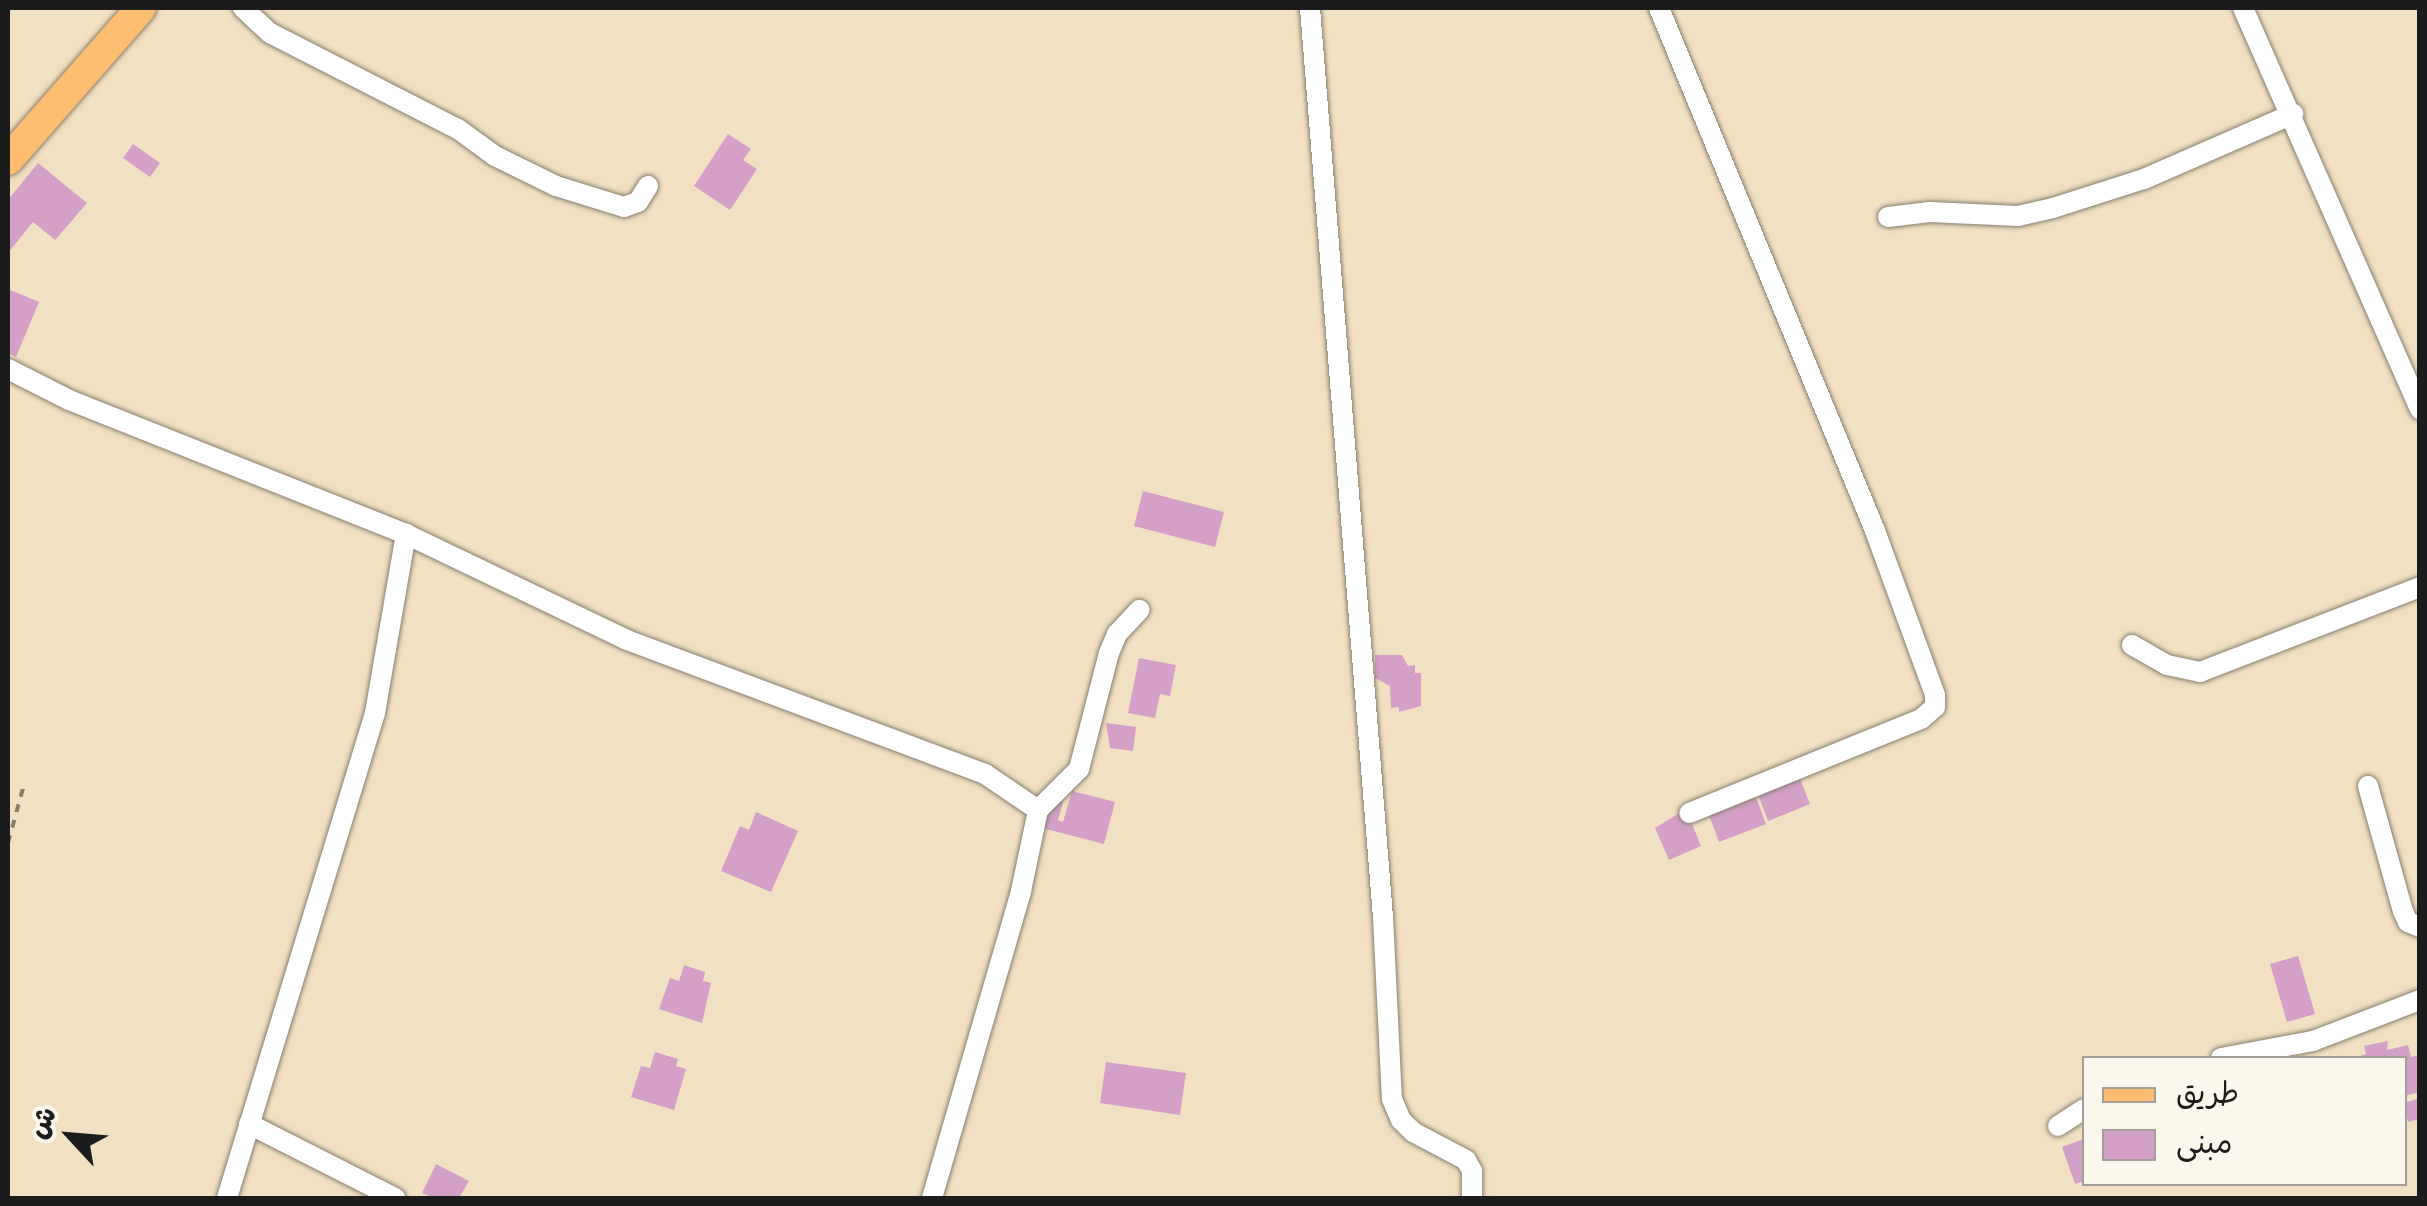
<!DOCTYPE html>
<meta charset="utf-8">
<style>
body{margin:0}
#map{position:relative;width:2427px;height:1206px;overflow:hidden;background:#f1e0c1;font-family:Pangolin,"Playpen Sans Arabic",sans-serif}
div>[style]{position:absolute}
.building>*{inset:0;background:#d4a0c8}
.path>*{height:4px;margin-top:-2px;transform-origin:0;background:repeating-linear-gradient(90deg,#867e6e 0 8px,transparent 0 16px)}
.roads{filter:drop-shadow(0 0 2px #867e6e) drop-shadow(0 0 2px #867e6e)}
.minor>*{height:20px;margin:-10px;padding:0 10px;transform-origin:10px;border-radius:10px;background:#fff}
.primary>*{height:30px;margin:-15px;padding:0 15px;transform-origin:15px;border-radius:15px;background:#febc70}
span{translate:-50% -50%;white-space:nowrap;text-align:center;line-height:1.15;-webkit-text-stroke:8px #fbf7ec;paint-order:stroke}
.frame{position:absolute;inset:0;border:10px solid #1c1c1c;pointer-events:none}
.legend{position:absolute;left:2082px;top:1056px;width:325px;height:130px;box-sizing:border-box;background:#fbf7ec;border:2px solid #a29f99;margin:0;padding:12px 18px;list-style:none;font-size:30px;color:#1c1c1c}
.legend li{display:flex;align-items:center;gap:20px;height:50px}
.legend b{width:50px;border:2px solid #a29f99}
.north{position:absolute;left:20px;top:1086px;width:100px;height:100px;-webkit-text-stroke:8px #fbf7ec;paint-order:stroke;rotate:296deg;font-size:28px;font-weight:700;line-height:40px;text-align:center;color:#1c1c1c}
.north::after{content:'';display:block;margin:auto;width:35px;height:45px;background:#1c1c1c;clip-path:polygon(50% 0,100% 100%,50% 72%,0 100%)}
</style>
<div id="map">
<div class="building">
<i style="clip-path:polygon(728px 134px,751px 149px,743px 160px,757px 169px,730px 210px,694px 186px)"></i>
<i style="clip-path:polygon(133px 144px,160px 163px,150px 177px,123px 158px)"></i>
<i style="clip-path:polygon(38px 163px,87px 203px,55px 240px,33px 222px,8px 253px,8px 200px)"></i>
<i style="clip-path:polygon(8px 289px,39px 302px,16px 357px,8px 353px)"></i>
<i style="clip-path:polygon(1143px 491px,1224px 512px,1215px 547px,1134px 526px)"></i>
<i style="clip-path:polygon(1375px 655px,1402px 655px,1408px 666px,1415px 665px,1415px 673px,1421px 673px,1421px 706px,1399px 712px,1399px 707px,1391px 708px,1390px 686px,1375px 678px)"></i>
<i style="clip-path:polygon(1139px 658px,1176px 665px,1170px 696px,1160px 694px,1155px 718px,1128px 713px)"></i>
<i style="clip-path:polygon(1106px 723px,1136px 727px,1133px 751px,1110px 748px)"></i>
<i style="clip-path:polygon(1797px 771px,1810px 804px,1768px 821px,1755px 787px)"></i>
<i style="clip-path:polygon(1753px 789px,1766px 824px,1719px 842px,1706px 807px)"></i>
<i style="clip-path:polygon(1072px 791px,1115px 802px,1104px 844px,1042px 828px,1049px 798px,1063px 802px,1058px 820px,1063px 822px)"></i>
<i style="clip-path:polygon(1686px 809px,1701px 846px,1669px 860px,1655px 828px)"></i>
<i style="clip-path:polygon(756px 812px,798px 831px,771px 892px,721px 871px,740px 826px,749px 830px)"></i>
<i style="clip-path:polygon(2298px 956px,2315px 1014px,2287px 1022px,2270px 964px)"></i>
<i style="clip-path:polygon(684px 965px,705px 972px,703px 981px,711px 983px,702px 1023px,659px 1009px,670px 978px,679px 981px)"></i>
<i style="clip-path:polygon(2388px 1041px,2387px 1050px,2408px 1045px,2411px 1057px,2420px 1055px,2420px 1092px,2404px 1096px,2404px 1058px,2353px 1058px,2366px 1054px,2364px 1046px)"></i>
<i style="clip-path:polygon(655px 1052px,678px 1059px,676px 1066px,686px 1069px,674px 1110px,631px 1097px,641px 1066px,650px 1068px)"></i>
<i style="clip-path:polygon(1106px 1062px,1186px 1073px,1180px 1115px,1100px 1103px)"></i>
<i style="clip-path:polygon(2420px 1098px,2420px 1119px,2408px 1122px,2404px 1103px)"></i>
<i style="clip-path:polygon(2084px 1139px,2084px 1181px,2075px 1184px,2062px 1147px)"></i>
<i style="clip-path:polygon(436px 1164px,469px 1181px,459px 1198px,435px 1198px,422px 1193px)"></i>
</div>
<div class="path">
<i style="left:8px;top:843px;width:57px;rotate:-74.7deg"></i>
</div>
<div class="roads">
<div class="minor">
<i style="left:243px;top:8px;width:37px;rotate:43deg"></i>
<i style="left:270px;top:33px;width:211px;rotate:27.1deg"></i>
<i style="left:458px;top:129px;width:46px;rotate:36.1deg"></i>
<i style="left:495px;top:156px;width:68px;rotate:26.2deg"></i>
<i style="left:556px;top:186px;width:71px;rotate:17.2deg"></i>
<i style="left:624px;top:207px;width:15px;rotate:-20deg"></i>
<i style="left:638px;top:202px;width:19px;rotate:-58deg"></i>
<i style="left:1310px;top:8px;width:912px;rotate:85.41deg"></i>
<i style="left:1383px;top:917px;width:182px;rotate:87.2deg"></i>
<i style="left:1392px;top:1099px;width:23px;rotate:67deg"></i>
<i style="left:1401px;top:1120px;width:17px;rotate:45deg"></i>
<i style="left:1413px;top:1132px;width:60px;rotate:27.8deg"></i>
<i style="left:1466px;top:1160px;width:13px;rotate:61deg"></i>
<i style="left:1472px;top:1171px;width:27px;rotate:90deg"></i>
<i style="left:1659px;top:8px;width:563px;rotate:67.54deg"></i>
<i style="left:1874px;top:528px;width:178px;rotate:69.9deg"></i>
<i style="left:1935px;top:695px;width:12px;rotate:90deg"></i>
<i style="left:1935px;top:707px;width:18px;rotate:139deg"></i>
<i style="left:1921px;top:719px;width:250px;rotate:157.9deg"></i>
<i style="left:2243px;top:8px;width:439px;rotate:66.2deg"></i>
<i style="left:1888px;top:217px;width:42px;rotate:-6.8deg"></i>
<i style="left:1930px;top:212px;width:88px;rotate:2.6deg"></i>
<i style="left:2018px;top:216px;width:36px;rotate:-13deg"></i>
<i style="left:2053px;top:208px;width:96px;rotate:-17.7deg"></i>
<i style="left:2144px;top:179px;width:163px;rotate:-23.6deg"></i>
<i style="left:8px;top:369px;width:68px;rotate:26.9deg"></i>
<i style="left:69px;top:400px;width:363px;rotate:21.7deg"></i>
<i style="left:406px;top:534px;width:245px;rotate:25.6deg"></i>
<i style="left:627px;top:640px;width:382px;rotate:20.5deg"></i>
<i style="left:985px;top:774px;width:64px;rotate:34.2deg"></i>
<i style="left:2132px;top:645px;width:40px;rotate:29.7deg"></i>
<i style="left:2167px;top:665px;width:34px;rotate:12deg"></i>
<i style="left:2200px;top:672px;width:236px;rotate:-21.1deg"></i>
<i style="left:2368px;top:786px;width:130px;rotate:74.4deg"></i>
<i style="left:2403px;top:911px;width:12px;rotate:66deg"></i>
<i style="left:2408px;top:922px;width:13px;rotate:23deg"></i>
<i style="left:2221px;top:1058px;width:94px;rotate:-10.5deg"></i>
<i style="left:2313px;top:1041px;width:115px;rotate:-21deg"></i>
<i style="left:249px;top:1124px;width:164px;rotate:26.9deg"></i>
<i style="left:2058px;top:1126px;width:31px;rotate:-33deg"></i>
<i style="left:227px;top:1198px;width:507px;rotate:-73.03deg"></i>
<i style="left:375px;top:713px;width:182px;rotate:-80.2deg"></i>
<i style="left:932px;top:1198px;width:320px;rotate:-73.8deg"></i>
<i style="left:1021px;top:891px;width:83px;rotate:-78.1deg"></i>
<i style="left:1038px;top:810px;width:58px;rotate:-45deg"></i>
<i style="left:1079px;top:769px;width:120px;rotate:-75.5deg"></i>
<i style="left:1109px;top:653px;width:21px;rotate:-67deg"></i>
<i style="left:1117px;top:634px;width:33px;rotate:-47deg"></i>
</div>
<div class="primary">
<i style="left:8px;top:160px;width:202px;rotate:-48.8deg"></i>
</div>
</div>
<div class="frame"></div>
<ul class="legend">
<li><b style="height:12px;background:#febc70"></b>طريق</li>
<li><b style="height:28px;background:#d4a0c8"></b>مبنى</li>
</ul>
<div class="north">ش</div>
</div>
